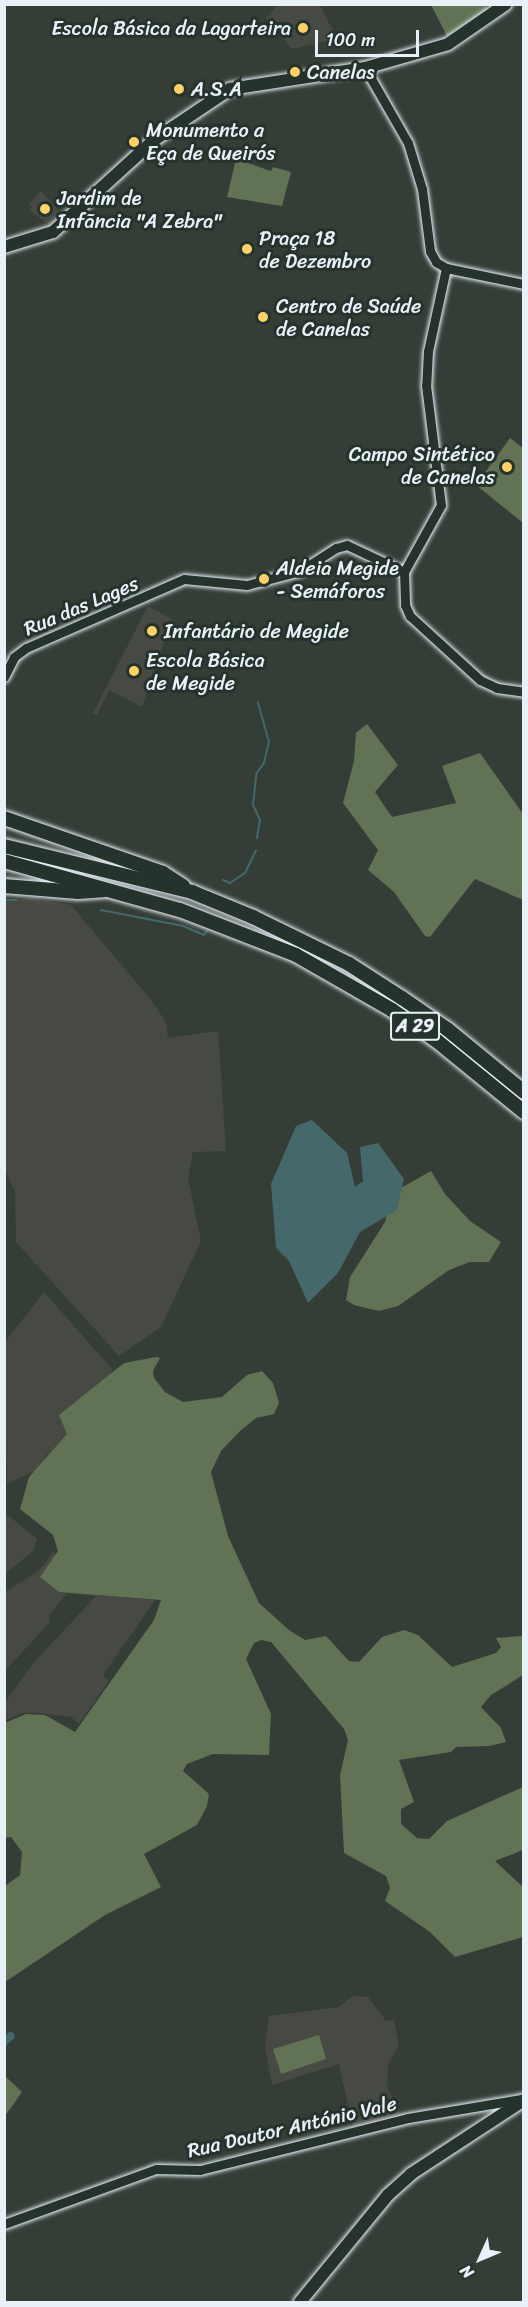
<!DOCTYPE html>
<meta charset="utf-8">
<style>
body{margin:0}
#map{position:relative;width:528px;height:2307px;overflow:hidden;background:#353d37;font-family:Sriracha,sans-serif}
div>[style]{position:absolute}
.built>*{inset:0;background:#474a43}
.green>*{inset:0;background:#627254}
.water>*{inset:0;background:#45686b}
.stream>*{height:2px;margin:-1px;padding:0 1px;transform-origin:1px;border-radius:1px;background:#45686b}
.canal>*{height:8px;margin:-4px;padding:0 4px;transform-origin:4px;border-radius:4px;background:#45686b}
.roads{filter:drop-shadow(0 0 2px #e8f1f8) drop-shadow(0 0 2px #e8f1f8)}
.minor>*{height:9px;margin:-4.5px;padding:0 4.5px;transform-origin:4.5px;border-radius:4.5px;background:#26332d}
.major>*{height:12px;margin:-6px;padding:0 6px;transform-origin:6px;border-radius:6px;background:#26332d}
.highway>*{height:14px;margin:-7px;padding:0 7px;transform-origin:7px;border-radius:7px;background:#26332d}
.dots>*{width:16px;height:16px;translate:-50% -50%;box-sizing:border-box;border:3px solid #26332d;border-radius:50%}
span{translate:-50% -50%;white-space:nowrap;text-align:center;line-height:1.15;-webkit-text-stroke:6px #26332d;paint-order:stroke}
.shield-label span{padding:2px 4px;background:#26332d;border:2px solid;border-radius:4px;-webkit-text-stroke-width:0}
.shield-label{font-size:18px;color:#e8f1f8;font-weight:700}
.poi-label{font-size:20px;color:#e8f1f8}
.right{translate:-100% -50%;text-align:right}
.left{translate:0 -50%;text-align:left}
.street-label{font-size:20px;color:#e8f1f8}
.frame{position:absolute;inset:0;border:6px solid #e8f1f8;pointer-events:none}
.north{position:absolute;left:450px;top:2229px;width:60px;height:60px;-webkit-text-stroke:4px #26332d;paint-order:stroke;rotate:226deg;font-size:16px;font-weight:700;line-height:24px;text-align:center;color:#e8f1f8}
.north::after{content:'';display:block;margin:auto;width:21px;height:27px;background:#e8f1f8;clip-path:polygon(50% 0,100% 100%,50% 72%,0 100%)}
.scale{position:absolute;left:315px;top:30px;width:104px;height:27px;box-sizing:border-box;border:3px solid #e8f1f8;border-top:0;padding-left:8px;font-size:18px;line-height:21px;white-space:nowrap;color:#e8f1f8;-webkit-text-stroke:4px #26332d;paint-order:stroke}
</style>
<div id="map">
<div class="built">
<i style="clip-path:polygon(278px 5px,320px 5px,337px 39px,292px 49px,266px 18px)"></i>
<i style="clip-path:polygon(41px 191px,65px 217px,61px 215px,50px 225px,30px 211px,32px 207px,29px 204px)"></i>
<i style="clip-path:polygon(148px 606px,172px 619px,142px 707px,109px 690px,97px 715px,93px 713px)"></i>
<i style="clip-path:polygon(28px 898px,71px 905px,151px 1000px,166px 1022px,168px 1038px,218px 1031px,226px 1151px,193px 1152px,188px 1178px,201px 1241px,161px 1327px,119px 1356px,16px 1242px,15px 1192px,4px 1167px,4px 902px)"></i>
<i style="clip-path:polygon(44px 1292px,113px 1370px,94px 1401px,72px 1460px,47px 1454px,39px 1469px,7px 1484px,4px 1343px)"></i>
<i style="clip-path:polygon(5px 1513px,37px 1539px,33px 1551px,5px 1574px)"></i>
<i style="clip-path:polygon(53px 1552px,99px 1575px,97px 1595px,155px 1600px,103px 1675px,109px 1681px,79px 1724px,71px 1717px,39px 1713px,23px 1713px,5px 1720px,5px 1702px,36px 1660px,96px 1596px,67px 1593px,49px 1615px,50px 1622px,5px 1671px,5px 1592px,40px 1570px)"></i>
<i style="clip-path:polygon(352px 1996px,368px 1997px,386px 2021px,394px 2020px,399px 2045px,388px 2065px,387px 2087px,402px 2116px,353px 2128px,339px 2064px,272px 2085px,265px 2048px,269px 2016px,339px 2007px)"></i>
</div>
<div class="green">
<i style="clip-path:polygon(431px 5px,485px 5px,488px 9px,447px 36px)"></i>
<i style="clip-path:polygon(236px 159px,271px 171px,273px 167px,291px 172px,282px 206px,227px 197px)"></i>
<i style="clip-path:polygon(510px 438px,523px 448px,523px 523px,476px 485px)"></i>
<i style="clip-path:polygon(367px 724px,398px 765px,375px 792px,392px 817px,456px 803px,442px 766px,480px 753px,523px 814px,523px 900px,475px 879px,430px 937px,425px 936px,394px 892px,368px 870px,378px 850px,343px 803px,354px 761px,356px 733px)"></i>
<i style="clip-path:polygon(431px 1171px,445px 1194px,470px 1221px,501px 1242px,489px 1262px,470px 1262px,449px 1270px,398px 1306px,379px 1311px,354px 1305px,346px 1300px,350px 1277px,385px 1222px,392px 1193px)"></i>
<i style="clip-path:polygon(156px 1357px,160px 1358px,153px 1371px,154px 1378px,165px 1392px,183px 1402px,222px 1397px,247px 1375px,262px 1371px,273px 1383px,279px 1403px,274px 1414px,256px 1418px,240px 1431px,221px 1451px,211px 1472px,228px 1536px,259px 1603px,289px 1630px,305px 1640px,326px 1636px,349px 1661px,359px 1662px,382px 1637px,404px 1630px,418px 1635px,452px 1667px,496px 1653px,501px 1647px,496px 1638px,523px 1636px,523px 1675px,491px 1695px,481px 1707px,501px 1728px,506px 1742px,489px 1746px,456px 1747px,451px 1752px,399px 1760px,414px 1802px,401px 1809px,401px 1824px,417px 1838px,429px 1839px,447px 1821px,523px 1787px,523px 1850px,495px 1861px,523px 1887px,523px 1937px,455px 1957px,430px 1932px,385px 1901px,390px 1888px,386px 1876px,344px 1853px,340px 1775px,348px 1740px,344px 1729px,271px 1642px,261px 1640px,254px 1643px,246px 1659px,271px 1714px,269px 1755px,213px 1754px,187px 1764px,183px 1771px,209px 1794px,207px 1806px,197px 1825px,144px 1854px,161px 1887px,105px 1915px,5px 1982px,5px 1886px,20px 1875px,22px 1852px,11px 1837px,5px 1838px,5px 1723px,26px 1714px,45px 1715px,75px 1732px,154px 1620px,161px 1600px,59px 1592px,40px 1577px,58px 1551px,53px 1535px,20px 1509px,29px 1477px,67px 1434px,59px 1415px,124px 1363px)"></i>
<i style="clip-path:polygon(319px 2035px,326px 2059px,281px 2074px,273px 2049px)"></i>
<i style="clip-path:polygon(5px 2076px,22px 2092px,5px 2116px)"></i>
</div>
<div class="water">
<i style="clip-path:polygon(312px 1120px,347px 1153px,355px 1187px,363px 1181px,360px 1147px,378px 1143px,404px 1179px,397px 1210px,360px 1232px,338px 1273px,308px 1303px,289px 1261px,276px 1248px,271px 1184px,296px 1126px)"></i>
</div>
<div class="stream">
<i style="left:257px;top:838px;width:18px;rotate:-81deg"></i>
<i style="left:260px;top:820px;width:17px;rotate:-115deg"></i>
<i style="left:253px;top:805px;width:31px;rotate:-84deg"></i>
<i style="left:256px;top:774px;width:14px;rotate:-54deg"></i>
<i style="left:264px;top:763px;width:22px;rotate:-77deg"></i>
<i style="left:269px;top:742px;width:41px;rotate:-105.8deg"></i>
<i style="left:223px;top:880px;width:8px;rotate:23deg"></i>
<i style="left:230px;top:883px;width:18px;rotate:-34deg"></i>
<i style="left:245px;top:873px;width:25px;rotate:-64deg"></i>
<i style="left:4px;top:900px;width:13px"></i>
<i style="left:101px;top:910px;width:84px;rotate:11deg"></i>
<i style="left:183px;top:926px;width:23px;rotate:23deg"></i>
<i style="left:204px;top:935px;width:5px;rotate:-53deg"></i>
</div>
<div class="canal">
<i style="left:4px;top:2042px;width:9px;rotate:-41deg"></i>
</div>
<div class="roads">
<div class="minor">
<i style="left:365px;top:68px;width:86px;rotate:60.2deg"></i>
<i style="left:408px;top:143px;width:48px;rotate:73.1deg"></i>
<i style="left:422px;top:189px;width:63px;rotate:82.6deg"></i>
<i style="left:430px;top:251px;width:13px;rotate:61deg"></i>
<i style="left:436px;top:262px;width:12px;rotate:31deg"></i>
<i style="left:446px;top:268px;width:80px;rotate:11.6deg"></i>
<i style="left:446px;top:268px;width:85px;rotate:102.2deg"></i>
<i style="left:428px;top:351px;width:34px;rotate:93deg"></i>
<i style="left:426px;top:385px;width:121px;rotate:82.9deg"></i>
<i style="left:441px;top:505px;width:77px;rotate:118.9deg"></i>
<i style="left:404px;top:572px;width:33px;rotate:88deg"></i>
<i style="left:405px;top:605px;width:12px;rotate:66deg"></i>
<i style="left:410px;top:616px;width:95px;rotate:42.4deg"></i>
<i style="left:480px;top:680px;width:19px;rotate:25deg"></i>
<i style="left:497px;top:688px;width:27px;rotate:8deg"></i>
<i style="left:4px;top:677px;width:22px;rotate:-63deg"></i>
<i style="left:14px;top:657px;width:15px;rotate:-37deg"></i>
<i style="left:26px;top:648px;width:172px;rotate:-23.6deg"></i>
<i style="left:184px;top:579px;width:63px;rotate:5.4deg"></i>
<i style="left:247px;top:585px;width:55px;rotate:-14.8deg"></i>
<i style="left:300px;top:571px;width:43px;rotate:-32.6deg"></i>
<i style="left:336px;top:548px;width:11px;rotate:-15deg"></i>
<i style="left:347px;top:545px;width:63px;rotate:25.3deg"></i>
<i style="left:4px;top:2224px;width:162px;rotate:-19.9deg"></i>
<i style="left:156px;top:2169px;width:44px;rotate:1.3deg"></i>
<i style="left:200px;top:2170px;width:214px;rotate:-14deg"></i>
<i style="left:408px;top:2118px;width:115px;rotate:-9.5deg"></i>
</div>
<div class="major">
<i style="left:4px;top:247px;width:51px;rotate:-17deg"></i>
<i style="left:53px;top:232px;width:137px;rotate:-42.3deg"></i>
<i style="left:154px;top:140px;width:92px;rotate:-33.9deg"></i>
<i style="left:230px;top:89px;width:137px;rotate:-8.8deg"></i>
<i style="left:365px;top:68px;width:86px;rotate:-16.1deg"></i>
<i style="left:448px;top:44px;width:70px;rotate:-34.6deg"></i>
<i style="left:300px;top:2302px;width:139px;rotate:-50.6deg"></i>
<i style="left:388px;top:2195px;width:31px;rotate:-42deg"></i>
<i style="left:411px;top:2174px;width:135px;rotate:-33.2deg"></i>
</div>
<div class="highway">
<i style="left:4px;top:818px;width:168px;rotate:19.1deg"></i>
<i style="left:163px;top:873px;width:24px;rotate:33deg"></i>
<i style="left:4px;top:846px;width:194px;rotate:13.7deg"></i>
<i style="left:192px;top:892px;width:66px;rotate:22.3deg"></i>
<i style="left:253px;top:917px;width:107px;rotate:26.1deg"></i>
<i style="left:349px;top:964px;width:63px;rotate:32.7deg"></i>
<i style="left:402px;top:998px;width:55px;rotate:34.6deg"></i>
<i style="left:447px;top:1029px;width:99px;rotate:39.3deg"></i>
<i style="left:4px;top:861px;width:183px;rotate:15.6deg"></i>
<i style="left:180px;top:910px;width:124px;rotate:21.2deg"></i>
<i style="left:296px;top:955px;width:111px;rotate:29.8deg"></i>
<i style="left:392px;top:1010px;width:55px;rotate:34.6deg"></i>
<i style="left:437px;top:1041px;width:112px;rotate:39.2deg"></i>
<i style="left:4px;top:886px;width:74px;rotate:4.6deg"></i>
<i style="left:78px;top:892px;width:26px;rotate:-4deg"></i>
</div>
</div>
<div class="dots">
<i style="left:303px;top:28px;background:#ffd166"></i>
<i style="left:295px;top:72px;background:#ffd166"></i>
<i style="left:179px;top:89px;background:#ffd166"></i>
<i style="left:134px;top:142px;background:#ffd166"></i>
<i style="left:45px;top:209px;background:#ffd166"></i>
<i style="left:247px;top:249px;background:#ffd166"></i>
<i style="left:263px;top:317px;background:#ffd166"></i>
<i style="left:507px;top:467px;background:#ffd166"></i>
<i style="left:264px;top:579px;background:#ffd166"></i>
<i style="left:152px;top:631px;background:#ffd166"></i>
<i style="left:134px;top:671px;background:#ffd166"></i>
</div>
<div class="shield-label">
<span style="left:415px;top:1026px">A 29</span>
</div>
<div class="poi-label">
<span class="right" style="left:291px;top:28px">Escola Básica da Lagarteira</span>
<span class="left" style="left:307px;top:72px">Canelas</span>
<span class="left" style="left:191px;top:89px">A.S.A</span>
<span class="left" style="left:146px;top:142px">Monumento a<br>Eça de Queirós</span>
<span class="left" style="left:57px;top:210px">Jardim de<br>Infãncia "A Zebra"</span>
<span class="left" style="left:259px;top:250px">Praça 18<br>de Dezembro</span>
<span class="left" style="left:276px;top:318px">Centro de Saúde<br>de Canelas</span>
<span class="right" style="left:495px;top:466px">Campo Sintético<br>de Canelas</span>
<span class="left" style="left:276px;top:580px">Aldeia Megide<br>- Semáforos</span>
<span class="left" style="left:164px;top:631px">Infantário de Megide</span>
<span class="left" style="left:146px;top:672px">Escola Básica<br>de Megide</span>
</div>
<div class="street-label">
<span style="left:81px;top:606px;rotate:-23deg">Rua das Lages</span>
<span style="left:292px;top:2127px;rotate:-13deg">Rua Doutor António Vale</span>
</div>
<div class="frame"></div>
<div class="north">N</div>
<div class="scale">100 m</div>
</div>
